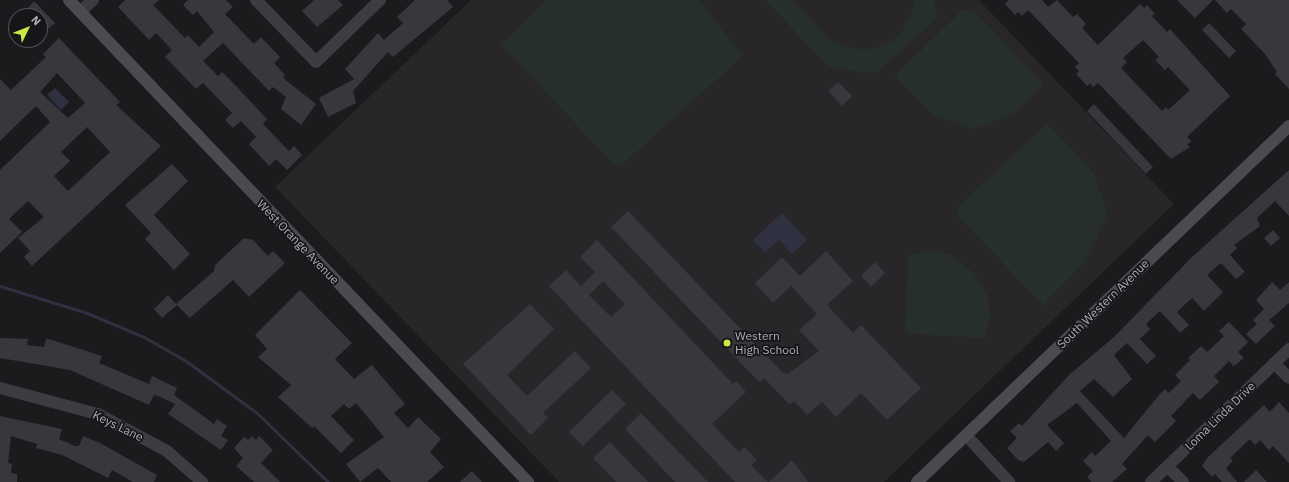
<!DOCTYPE html>
<style>
body{margin:0}
#map{position:relative;width:1289px;height:482px;overflow:hidden;background:#1b1a1c;font-family:"IBM Plex Sans",sans-serif}
div>[style]{position:absolute}
.built>*{inset:0;background:#282629}
.green>*{inset:0;background:#262f2c}
.water>*{inset:0;background:#303140}
.stream>*{height:3px;margin:-1.5px;padding:0 1.5px;transform-origin:1.5px;border-radius:1.5px;background:#303140}
.building>*{inset:0;background:#39373b}
.street>*{height:12px;margin:-6px;padding:0 6px;transform-origin:6px;border-radius:6px;background:#3e3b41}
.secondary>*{height:12px;margin:-6px;padding:0 6px;transform-origin:6px;border-radius:6px;background:#4c4951}
.dots>*{width:11px;height:11px;translate:-50% -50%;box-sizing:border-box;border:2px solid #161517;border-radius:50%}
span{translate:-50% -50%;white-space:nowrap;text-align:center;line-height:1.15;-webkit-text-stroke:3.5px #161517;paint-order:stroke}
.street-label{font-size:12px;color:#b1adbb}
.poi-label{font-size:12px;color:#b1adbb}
.left{translate:0 -50%;text-align:left}
.north{position:absolute;left:8px;top:8px;width:40px;height:40px;box-sizing:border-box;background:#161517;border:1px solid #545259;border-radius:50%;rotate:47deg;font-size:11px;font-weight:700;line-height:16px;text-align:center;color:#b1adbb}
.north::after{content:'';display:block;margin:auto;width:14px;height:18px;background:#c9ea44;clip-path:polygon(50% 0,100% 100%,50% 72%,0 100%)}
</style>
<div id="map">
<div class="built">
<i style="clip-path:polygon(471px 0,979px 0,1174px 204px,884px 482px,559px 482px,275px 187px)"></i>
</div>
<div class="green">
<i style="clip-path:polygon(547px 0,699px 0,743px 56px,624px 163px,615px 166px,501px 44px)"></i>
<i style="clip-path:polygon(765px 0,793px 0,830px 39px,854px 49px,873px 49px,892px 41px,903px 30px,913px 11px,914px 0,934px 0,938px 17px,877px 73px,858px 72px,828px 66px)"></i>
<i style="clip-path:polygon(962px 10px,973px 10px,1044px 84px,1014px 114px,974px 129px,934px 115px,895px 76px)"></i>
<i style="clip-path:polygon(1047px 123px,1093px 172px,1108px 214px,1084px 263px,1043px 305px,956px 214px,960px 205px)"></i>
<i style="clip-path:polygon(930px 250px,951px 255px,974px 273px,988px 297px,990px 317px,985px 338px,910px 334px,905px 329px,908px 255px)"></i>
</div>
<div class="water">
<i style="clip-path:polygon(55px 88px,69px 102px,61px 110px,47px 95px)"></i>
<i style="clip-path:polygon(782px 213px,807px 240px,792px 254px,779px 240px,765px 253px,753px 240px)"></i>
</div>
<div class="stream">
<i style="left:0;top:286px;width:91px;rotate:17.2deg"></i>
<i style="left:87px;top:313px;width:62px;rotate:22.8deg"></i>
<i style="left:144px;top:337px;width:48px;rotate:29.7deg"></i>
<i style="left:186px;top:361px;width:88px;rotate:36.2deg"></i>
<i style="left:257px;top:413px;width:99px;rotate:44.2deg"></i>
</div>
<div class="building">
<i style="clip-path:polygon(125px 0,159px 0,153px 5px,185px 38px,188px 35px,199px 47px,214px 32px,197px 11px,193px 15px,183px 5px,188px 0,226px 0,233px 7px,225px 14px,254px 44px,261px 37px,280px 57px,274px 63px,285px 75px,283px 78px,316px 104px,301px 125px,281px 109px,286px 97px,273px 87px,269px 91px,223px 43px,203px 61px,218px 76px,222px 72px,235px 85px,267px 119px,263px 124px,289px 151px,294px 146px,302px 155px,287px 170px,276px 159px,269px 166px,249px 144px,256px 137px,241px 121px,233px 128px,225px 120px,232px 113px,203px 83px,196px 89px,165px 57px,172px 50px,156px 33px,149px 40px,118px 7px)"></i>
<i style="clip-path:polygon(314px 0,338px 0,343px 5px,317px 27px,302px 11px)"></i>
<i style="clip-path:polygon(415px 0,447px 0,453px 7px,393px 57px,388px 52px,353px 91px,356px 103px,328px 117px,319px 98px,354px 79px,345px 69px,378px 33px,384px 40px,403px 23px,397px 17px)"></i>
<i style="clip-path:polygon(evenodd,1009px 0,1042px 0,1048px 7px,1057px 0,1073px 17px,1077px 14px,1086px 24px,1082px 28px,1098px 45px,1140px 4px,1144px 8px,1147px 5px,1155px 14px,1152px 16px,1167px 32px,1170px 29px,1230px 96px,1187px 137px,1191px 141px,1187px 145px,1190px 147px,1171px 159px,1098px 83px,1093px 87px,1090px 83px,1087px 86px,1076px 74px,1079px 71px,1075px 67px,1079px 63px,1028px 10px,1022px 16px,1018px 12px,1015px 15px,1005px 4px,1009px 0,1143px 40px,1159px 57px,1155px 60px,1165px 70px,1168px 67px,1190px 90px,1168px 110px,1166px 107px,1162px 111px,1121px 68px,1127px 62px,1123px 58px,1143px 40px)"></i>
<i style="clip-path:polygon(1177px 0,1213px 0,1195px 18px)"></i>
<i style="clip-path:polygon(1215px 0,1289px 0,1289px 89px,1275px 74px,1277px 72px,1265px 54px,1241px 29px,1246px 24px,1231px 9px,1227px 13px)"></i>
<i style="clip-path:polygon(34px 1px,55px 23px,46px 31px,40px 24px,40px 16px,21px 16px)"></i>
<i style="clip-path:polygon(1209px 23px,1236px 51px,1229px 58px,1202px 30px)"></i>
<i style="clip-path:polygon(evenodd,59px 38px,120px 102px,116px 105px,161px 146px,32px 266px,24px 257px,30px 251px,18px 238px,44px 217px,28px 201px,9px 219px,22px 232px,0 253px,0 170px,50px 122px,36px 106px,0 141px,0 79px,11px 90px,46px 57px,43px 54px,59px 38px,57px 73px,85px 103px,68px 118px,40px 92px,57px 73px,59px 38px,87px 127px,110px 152px,68px 191px,54px 176px,70px 161px,61px 152px,87px 127px)"></i>
<i style="clip-path:polygon(838px 82px,852px 96px,842px 106px,828px 91px)"></i>
<i style="clip-path:polygon(1094px 104px,1153px 167px,1146px 174px,1087px 111px)"></i>
<i style="clip-path:polygon(172px 164px,188px 181px,154px 215px,190px 254px,174px 270px,145px 239px,151px 233px,125px 205px)"></i>
<i style="clip-path:polygon(1289px 170px,1289px 216px,1275px 201px,1257px 218px,1260px 226px,1234px 245px,1237px 248px,1230px 255px,1245px 272px,1236px 279px,1221px 263px,1207px 275px,1223px 292px,1204px 311px,1192px 298px,1177px 312px,1189px 325px,1180px 333px,1160px 311px,1146px 324px,1150px 329px,1140px 339px,1156px 356px,1147px 364px,1127px 343px,1114px 355px,1132px 379px,1113px 397px,1094px 379px,1080px 391px,1124px 438px,1159px 395px,1165px 389px,1169px 393px,1181px 381px,1175px 375px,1190px 360px,1188px 358px,1201px 346px,1207px 352px,1224px 336px,1219px 331px,1229px 322px,1248px 342px,1238px 352px,1244px 358px,1234px 366px,1229px 361px,1214px 376px,1219px 382px,1200px 400px,1193px 393px,1171px 416px,1176px 421px,1155px 442px,1148px 435px,1122px 464px,1127px 469px,1112px 482px,1091px 482px,1087px 477px,1093px 471px,1083px 461px,1092px 452px,1095px 456px,1111px 441px,1077px 403px,1047px 425px,1064px 443px,1056px 451px,1048px 442px,1024px 462px,1018px 460px,1007px 448px,1017px 438px,1010px 431px,1019px 423px,1022px 426px,1070px 374px,1114px 337px,1192px 257px)"></i>
<i style="clip-path:polygon(628px 211px,782px 372px,788px 374px,819px 351px,799px 330px,817px 314px,791px 286px,773px 303px,755px 283px,782px 257px,800px 276px,826px 251px,853px 281px,827px 305px,853px 333px,861px 325px,921px 388px,887px 420px,861px 393px,836px 417px,822px 402px,807px 415px,794px 401px,790px 405px,764px 378px,759px 382px,611px 227px)"></i>
<i style="clip-path:polygon(1273px 230px,1280px 238px,1271px 246px,1264px 238px)"></i>
<i style="clip-path:polygon(244px 238px,253px 240px,268px 256px,273px 251px,285px 263px,249px 297px,233px 280px,190px 318px,177px 305px,162px 318px,154px 309px,168px 295px,176px 304px,214px 271px,215px 265px)"></i>
<i style="clip-path:polygon(evenodd,597px 240px,733px 384px,736px 381px,746px 392px,712px 424px,739px 452px,745px 447px,757px 460px,751px 465px,768px 482px,735px 482px,549px 286px,566px 270px,581px 286px,595px 272px,580px 257px,597px 240px,603px 281px,625px 304px,611px 317px,589px 295px,603px 281px)"></i>
<i style="clip-path:polygon(875px 262px,885px 273px,871px 287px,861px 276px)"></i>
<i style="clip-path:polygon(1272px 282px,1280px 290px,1289px 282px,1289px 303px,1269px 320px,1275px 326px,1256px 344px,1246px 334px,1257px 324px,1253px 320px,1264px 309px,1256px 300px)"></i>
<i style="clip-path:polygon(300px 290px,352px 343px,335px 359px,354px 379px,372px 365px,405px 404px,394px 413px,408px 428px,418px 417px,441px 439px,430px 452px,444px 467px,427px 482px,391px 482px,378px 468px,360px 482px,346px 464px,384px 437px,356px 403px,349px 409px,344px 404px,331px 416px,354px 440px,341px 453px,314px 426px,312px 428px,278px 397px,291px 385px,258px 357px,267px 349px,255px 335px)"></i>
<i style="clip-path:polygon(530px 304px,554px 329px,507px 375px,527px 396px,575px 351px,591px 368px,543px 413px,548px 418px,531px 435px,463px 364px)"></i>
<i style="clip-path:polygon(0 338px,28px 339px,27px 345px,44px 347px,46px 339px,52px 340px,102px 356px,99px 363px,149px 384px,152px 376px,177px 388px,174px 395px,214px 424px,217px 419px,227px 426px,221px 436px,228px 440px,221px 450px,168px 414px,175px 404px,158px 396px,154px 395px,149px 405px,70px 370px,0 358px)"></i>
<i style="clip-path:polygon(612px 390px,626px 404px,583px 446px,569px 432px)"></i>
<i style="clip-path:polygon(1279px 402px,1289px 413px,1289px 463px,1273px 446px,1269px 450px,1260px 440px,1255px 445px,1250px 439px,1230px 458px,1233px 461px,1226px 468px,1237px 482px,1222px 482px,1215px 474px,1212px 477px,1202px 466px,1208px 457px,1264px 405px,1270px 412px)"></i>
<i style="clip-path:polygon(641px 413px,708px 482px,675px 482px,625px 429px)"></i>
<i style="clip-path:polygon(0 416px,62px 429px,59px 439px,75px 446px,79px 446px,83px 436px,100px 443px,157px 475px,154px 482px,133px 482px,112px 470px,108px 478px,62px 455px,36px 448px,37px 444px,11px 436px,8px 463px,12px 464px,11px 473px,17px 474px,17px 482px,0 482px)"></i>
<i style="clip-path:polygon(252px 436px,256px 440px,259px 436px,273px 450px,261px 463px,280px 482px,254px 482px,236px 466px,243px 458px,234px 448px,244px 437px,248px 440px)"></i>
<i style="clip-path:polygon(610px 442px,648px 482px,616px 482px,593px 458px)"></i>
<i style="clip-path:polygon(792px 460px,808px 482px,769px 482px)"></i>
<i style="clip-path:polygon(1256px 470px,1267px 482px,1244px 482px)"></i>
<i style="clip-path:polygon(472px 471px,482px 482px,460px 482px)"></i>
</div>
<div class="street">
<i style="left:256px;top:0;width:86px;rotate:45.9deg"></i>
<i style="left:316px;top:62px;width:89px;rotate:-44.1deg"></i>
<i style="left:80px;top:12px;width:18px;rotate:-43deg"></i>
<i style="left:1274px;top:363px;width:21px;rotate:45deg"></i>
<i style="left:0;top:388px;width:101px;rotate:14.9deg"></i>
<i style="left:98px;top:414px;width:78px;rotate:28.2deg"></i>
<i style="left:167px;top:451px;width:47px;rotate:41.5deg"></i>
<i style="left:966px;top:435px;width:64px;rotate:47.5deg"></i>
<i style="left:1168px;top:467px;width:21px;rotate:45deg"></i>
<i style="left:1151px;top:482px;width:192px;rotate:-43.9deg"></i>
</div>
<div class="secondary">
<i style="left:69px;top:0;width:666px;rotate:46.4deg"></i>
<i style="left:917px;top:482px;width:515px;rotate:-43.74deg"></i>
</div>
<div class="dots">
<i style="left:727px;top:343px;background:#c9ea44"></i>
</div>
<div class="street-label">
<span style="left:298px;top:242px;rotate:46deg">West Orange Avenue</span>
<span style="left:1103px;top:304px;rotate:-44deg">South Western Avenue</span>
<span style="left:1220px;top:416px;rotate:-44deg">Loma Linda Drive</span>
<span style="left:118px;top:426px;rotate:26deg">Keys Lane</span>
</div>
<div class="poi-label">
<span class="left" style="left:735px;top:343px">Western<br>High School</span>
</div>
<div class="north">N</div>
</div>
